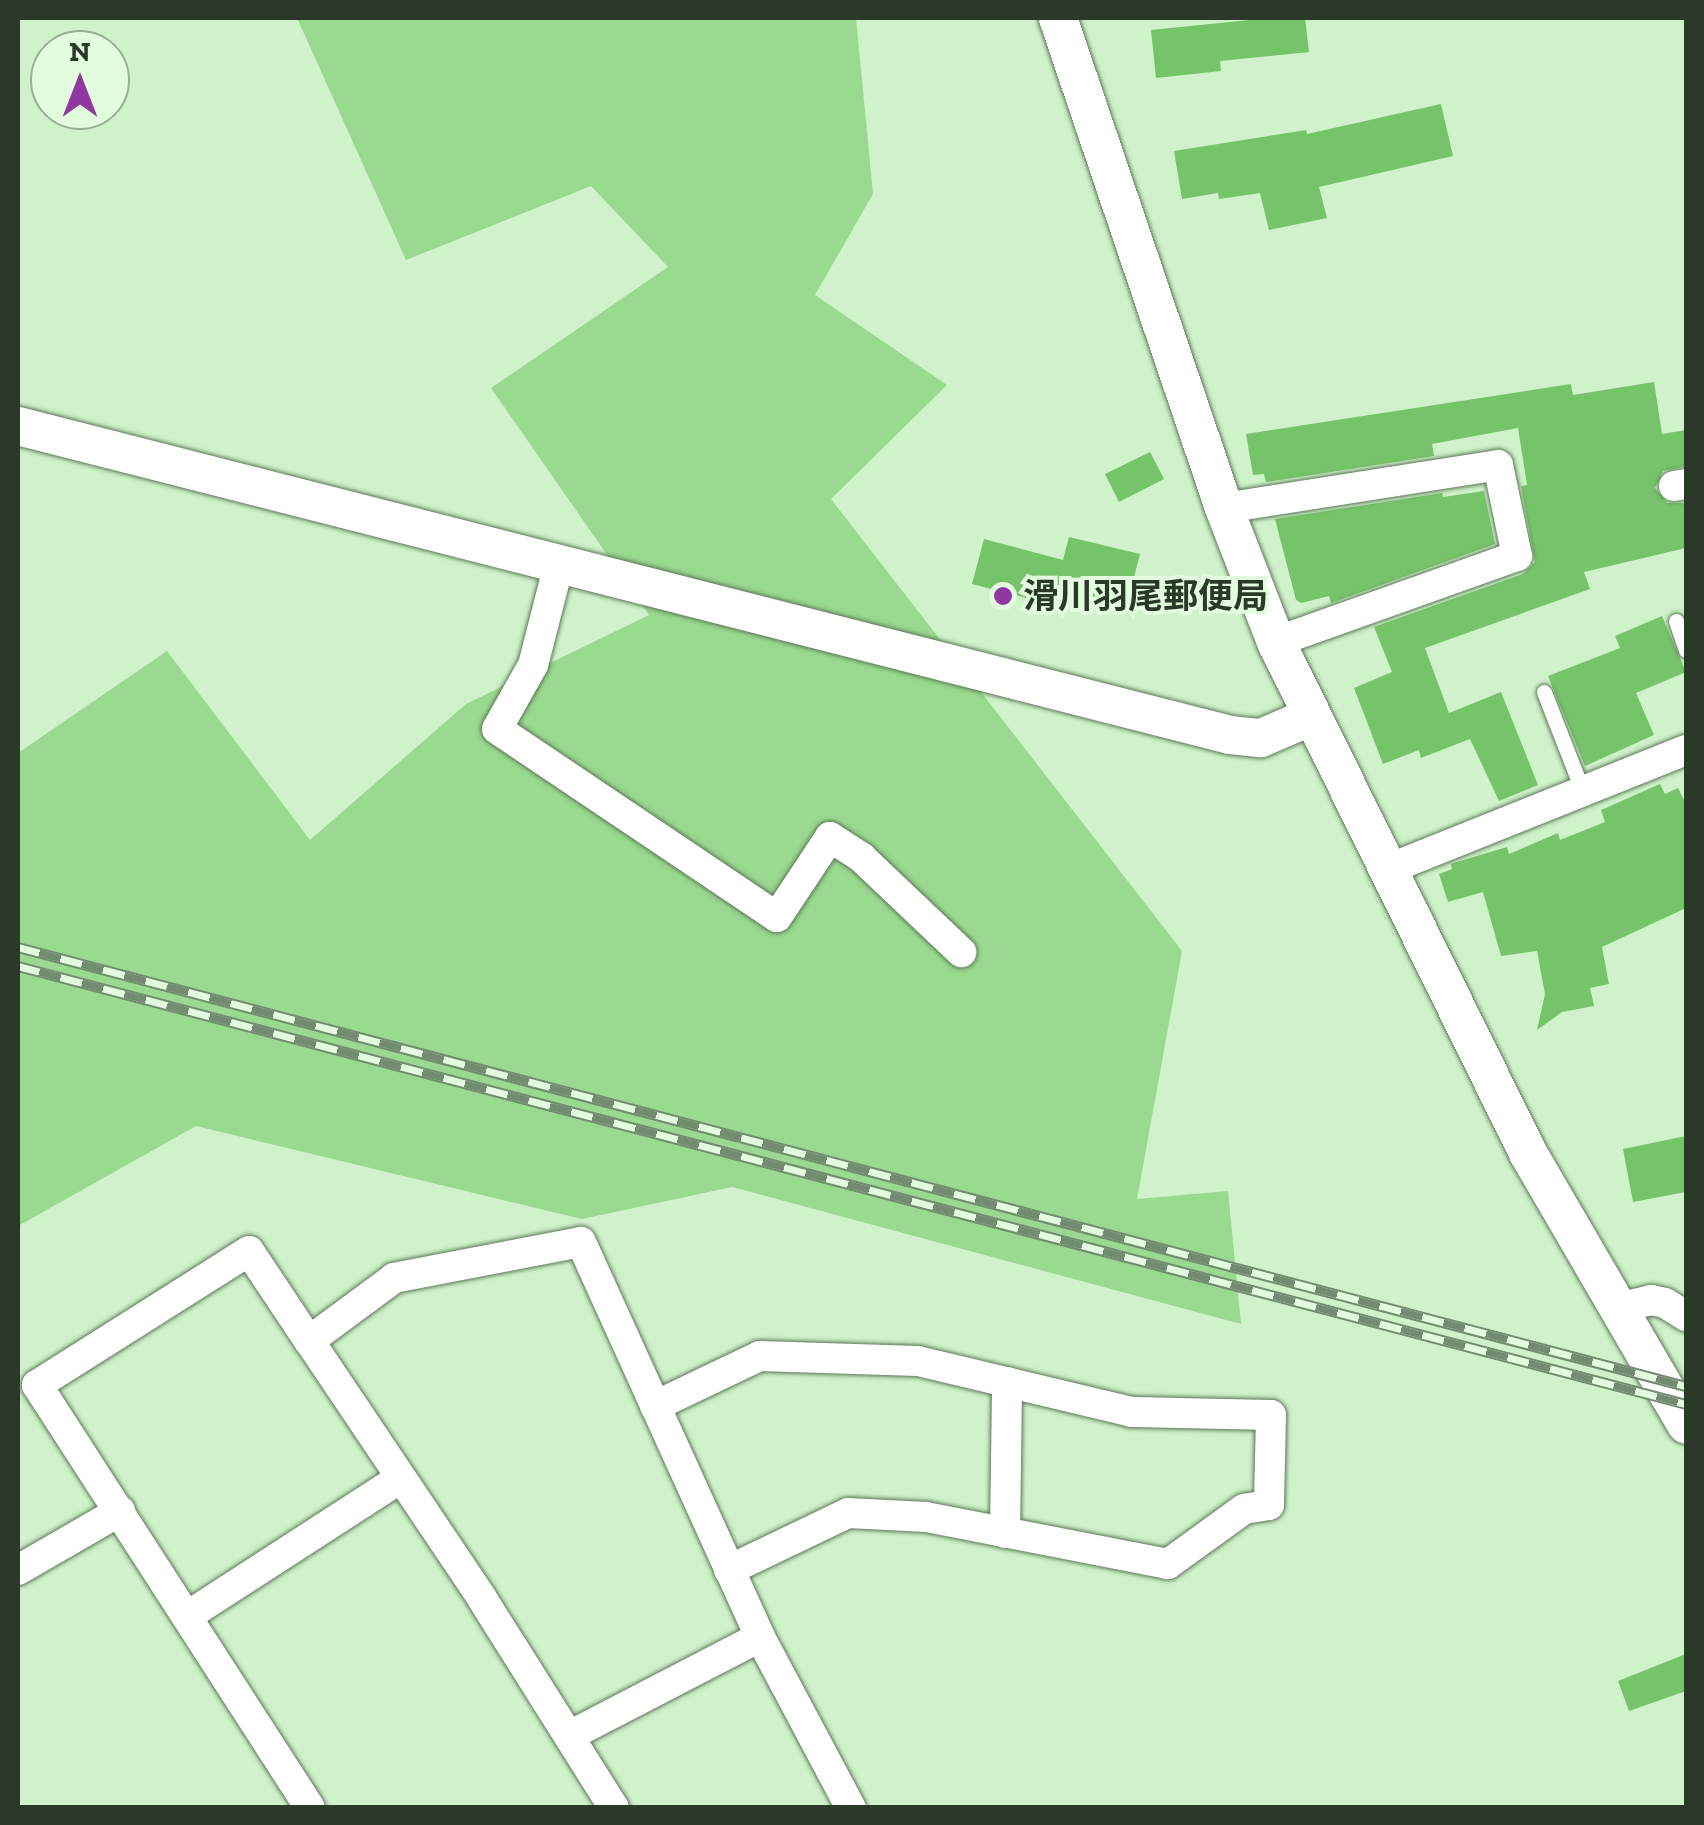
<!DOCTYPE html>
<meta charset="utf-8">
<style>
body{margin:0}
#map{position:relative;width:1704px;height:1825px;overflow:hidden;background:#cff2ca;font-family:"Zilla Slab","Noto Sans JP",serif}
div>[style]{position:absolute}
.green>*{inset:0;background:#9ad990}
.building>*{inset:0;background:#76c46a}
.roads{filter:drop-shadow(0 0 2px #5b7956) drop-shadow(0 0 2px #5b7956)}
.service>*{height:15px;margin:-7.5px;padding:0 7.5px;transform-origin:7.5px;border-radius:7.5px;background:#fff}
.minor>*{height:30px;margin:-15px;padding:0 15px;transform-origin:15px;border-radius:15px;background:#fff}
.tertiary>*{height:38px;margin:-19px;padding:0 19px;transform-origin:19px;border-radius:19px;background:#fff}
.rail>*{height:11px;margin-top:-5.5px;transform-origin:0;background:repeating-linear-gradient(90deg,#e1fddd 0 22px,#738b70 0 44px);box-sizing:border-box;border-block:2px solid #738b70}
.dots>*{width:28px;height:28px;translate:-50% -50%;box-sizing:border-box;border:5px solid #e1fddd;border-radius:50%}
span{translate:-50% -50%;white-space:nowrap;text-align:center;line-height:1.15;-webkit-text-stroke:8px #e1fddd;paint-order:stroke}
.poi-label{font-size:35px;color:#2b3929;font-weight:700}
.left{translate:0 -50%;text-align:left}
.frame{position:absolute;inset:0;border:20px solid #2b3929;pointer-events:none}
.north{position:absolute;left:30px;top:30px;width:100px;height:100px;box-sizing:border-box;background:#e1fddd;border:2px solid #98af95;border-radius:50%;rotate:0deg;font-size:28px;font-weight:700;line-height:40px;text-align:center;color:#2b3929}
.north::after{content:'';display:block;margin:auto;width:35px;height:45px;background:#9237a2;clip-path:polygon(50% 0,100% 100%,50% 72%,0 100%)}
</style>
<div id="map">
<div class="green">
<i style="clip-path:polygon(297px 18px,856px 18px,873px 194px,815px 295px,947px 385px,831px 499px,1182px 951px,1137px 1199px,1228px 1191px,1241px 1324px,732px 1187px,582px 1219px,196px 1126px,18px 1226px,18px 753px,167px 651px,310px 840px,466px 704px,649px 615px,491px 388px,668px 267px,591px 186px,406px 260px)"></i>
</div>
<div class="building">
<i style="clip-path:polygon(1269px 18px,1305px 18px,1309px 52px,1220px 61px,1221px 71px,1156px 78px,1151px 30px)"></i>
<i style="clip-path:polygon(1441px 104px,1453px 156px,1319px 187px,1327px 218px,1269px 230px,1260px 193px,1219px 199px,1218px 193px,1182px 199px,1174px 151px,1306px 130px,1307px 134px)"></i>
<i style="clip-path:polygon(1654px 382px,1662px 434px,1686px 430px,1686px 466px,1663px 471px,1655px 488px,1667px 503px,1686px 503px,1686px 548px,1584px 572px,1590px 589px,1425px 648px,1449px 713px,1501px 692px,1538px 785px,1499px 801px,1470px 739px,1421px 758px,1419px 750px,1383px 764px,1354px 688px,1392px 672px,1374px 627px,1523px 574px,1535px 562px,1521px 486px,1527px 485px,1518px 428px,1432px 444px,1434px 456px,1266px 482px,1264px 474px,1253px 475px,1246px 434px,1571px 384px,1573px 395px)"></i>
<i style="clip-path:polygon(1150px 452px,1164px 479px,1119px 502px,1105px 474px)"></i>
<i style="clip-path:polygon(1484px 491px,1495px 544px,1331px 603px,1329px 596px,1301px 603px,1296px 600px,1275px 519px,1442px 493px,1443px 497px)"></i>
<i style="clip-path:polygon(1069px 537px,1140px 554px,1125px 612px,1044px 591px,1038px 601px,972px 584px,984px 539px,1063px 560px)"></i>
<i style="clip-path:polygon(1662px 616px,1686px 672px,1636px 693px,1654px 735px,1585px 766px,1548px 676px,1620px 648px,1615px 636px)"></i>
<i style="clip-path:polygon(1660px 784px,1665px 794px,1678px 788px,1686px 804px,1686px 908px,1602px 947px,1609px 984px,1590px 988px,1594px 1006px,1562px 1012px,1537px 1030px,1545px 994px,1537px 951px,1501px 956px,1483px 892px,1448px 902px,1439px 874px,1452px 869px,1451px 864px,1457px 862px,1507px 847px,1509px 854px,1558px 833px,1560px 840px,1605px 822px,1601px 810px)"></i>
<i style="clip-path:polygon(1686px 1136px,1686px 1192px,1633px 1202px,1623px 1149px)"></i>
<i style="clip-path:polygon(1686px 1654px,1686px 1691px,1629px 1711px,1618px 1681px)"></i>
</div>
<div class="roads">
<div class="service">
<i style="left:1676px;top:621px;width:31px;rotate:71deg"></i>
<i style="left:1544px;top:692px;width:107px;rotate:68.7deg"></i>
</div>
<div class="minor">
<i style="left:1674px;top:486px;width:12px;rotate:-9deg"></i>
<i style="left:1224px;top:508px;width:277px;rotate:-8.9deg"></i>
<i style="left:1498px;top:465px;width:93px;rotate:78.2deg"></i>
<i style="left:1517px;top:556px;width:256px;rotate:160.4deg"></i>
<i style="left:559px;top:564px;width:104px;rotate:104.4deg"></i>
<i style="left:533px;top:665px;width:73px;rotate:119.4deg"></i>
<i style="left:497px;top:729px;width:337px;rotate:33.9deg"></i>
<i style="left:777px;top:917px;width:96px;rotate:-56.5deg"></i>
<i style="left:830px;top:837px;width:38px;rotate:33deg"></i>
<i style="left:862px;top:858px;width:137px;rotate:43.5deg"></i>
<i style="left:1386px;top:870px;width:323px;rotate:-21.8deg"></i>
<i style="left:1617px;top:1308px;width:35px;rotate:-13deg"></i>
<i style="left:1651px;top:1300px;width:14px;rotate:12deg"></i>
<i style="left:1665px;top:1303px;width:25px;rotate:32deg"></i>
<i style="left:309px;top:1341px;width:108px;rotate:-123.7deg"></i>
<i style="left:249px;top:1251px;width:251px;rotate:147.7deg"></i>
<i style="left:37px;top:1385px;width:503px;rotate:57.16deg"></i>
<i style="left:655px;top:1406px;width:116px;rotate:-25.5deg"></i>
<i style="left:760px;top:1356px;width:158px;rotate:1.8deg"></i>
<i style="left:918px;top:1361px;width:220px;rotate:13.4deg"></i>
<i style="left:1132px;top:1412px;width:139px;rotate:1.2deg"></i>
<i style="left:1271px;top:1415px;width:90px;rotate:91.3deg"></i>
<i style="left:1269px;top:1505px;width:25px;rotate:171deg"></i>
<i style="left:1244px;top:1509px;width:94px;rotate:144.1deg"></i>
<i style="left:1168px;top:1564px;width:247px;rotate:-169deg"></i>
<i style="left:926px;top:1517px;width:78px;rotate:-177.1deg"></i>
<i style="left:848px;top:1513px;width:132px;rotate:154.4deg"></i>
<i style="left:1005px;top:1533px;width:151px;rotate:-89.2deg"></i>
<i style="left:18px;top:1570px;width:118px;rotate:-30deg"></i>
<i style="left:189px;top:1615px;width:252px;rotate:-32.9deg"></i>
<i style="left:569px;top:1736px;width:215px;rotate:-27.4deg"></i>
<i style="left:614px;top:1808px;width:248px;rotate:-122.2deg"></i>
<i style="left:482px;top:1598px;width:310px;rotate:-123.9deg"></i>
<i style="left:309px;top:1341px;width:106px;rotate:-36.5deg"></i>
<i style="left:394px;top:1278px;width:190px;rotate:-10.9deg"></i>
<i style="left:581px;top:1242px;width:434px;rotate:65.6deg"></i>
<i style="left:760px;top:1637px;width:194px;rotate:62deg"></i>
</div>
<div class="tertiary">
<i style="left:1058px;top:18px;width:517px;rotate:71.28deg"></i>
<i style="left:1224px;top:508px;width:144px;rotate:68.8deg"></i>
<i style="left:1276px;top:642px;width:570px;rotate:63.75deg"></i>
<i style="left:1528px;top:1153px;width:314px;rotate:59.8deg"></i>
<i style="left:18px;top:426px;width:1251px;rotate:14.3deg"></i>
<i style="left:1230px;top:735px;width:31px;rotate:6deg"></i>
<i style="left:1261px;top:738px;width:53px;rotate:-23.2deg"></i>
</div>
</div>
<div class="rail">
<i style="left:18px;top:947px;width:1725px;rotate:14.75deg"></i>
<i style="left:18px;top:966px;width:1725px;rotate:14.71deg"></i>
</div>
<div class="dots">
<i style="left:1003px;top:596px;background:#9237a2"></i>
</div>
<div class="poi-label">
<span class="left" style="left:1023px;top:596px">滑川羽尾郵便局</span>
</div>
<div class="frame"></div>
<div class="north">N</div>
</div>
